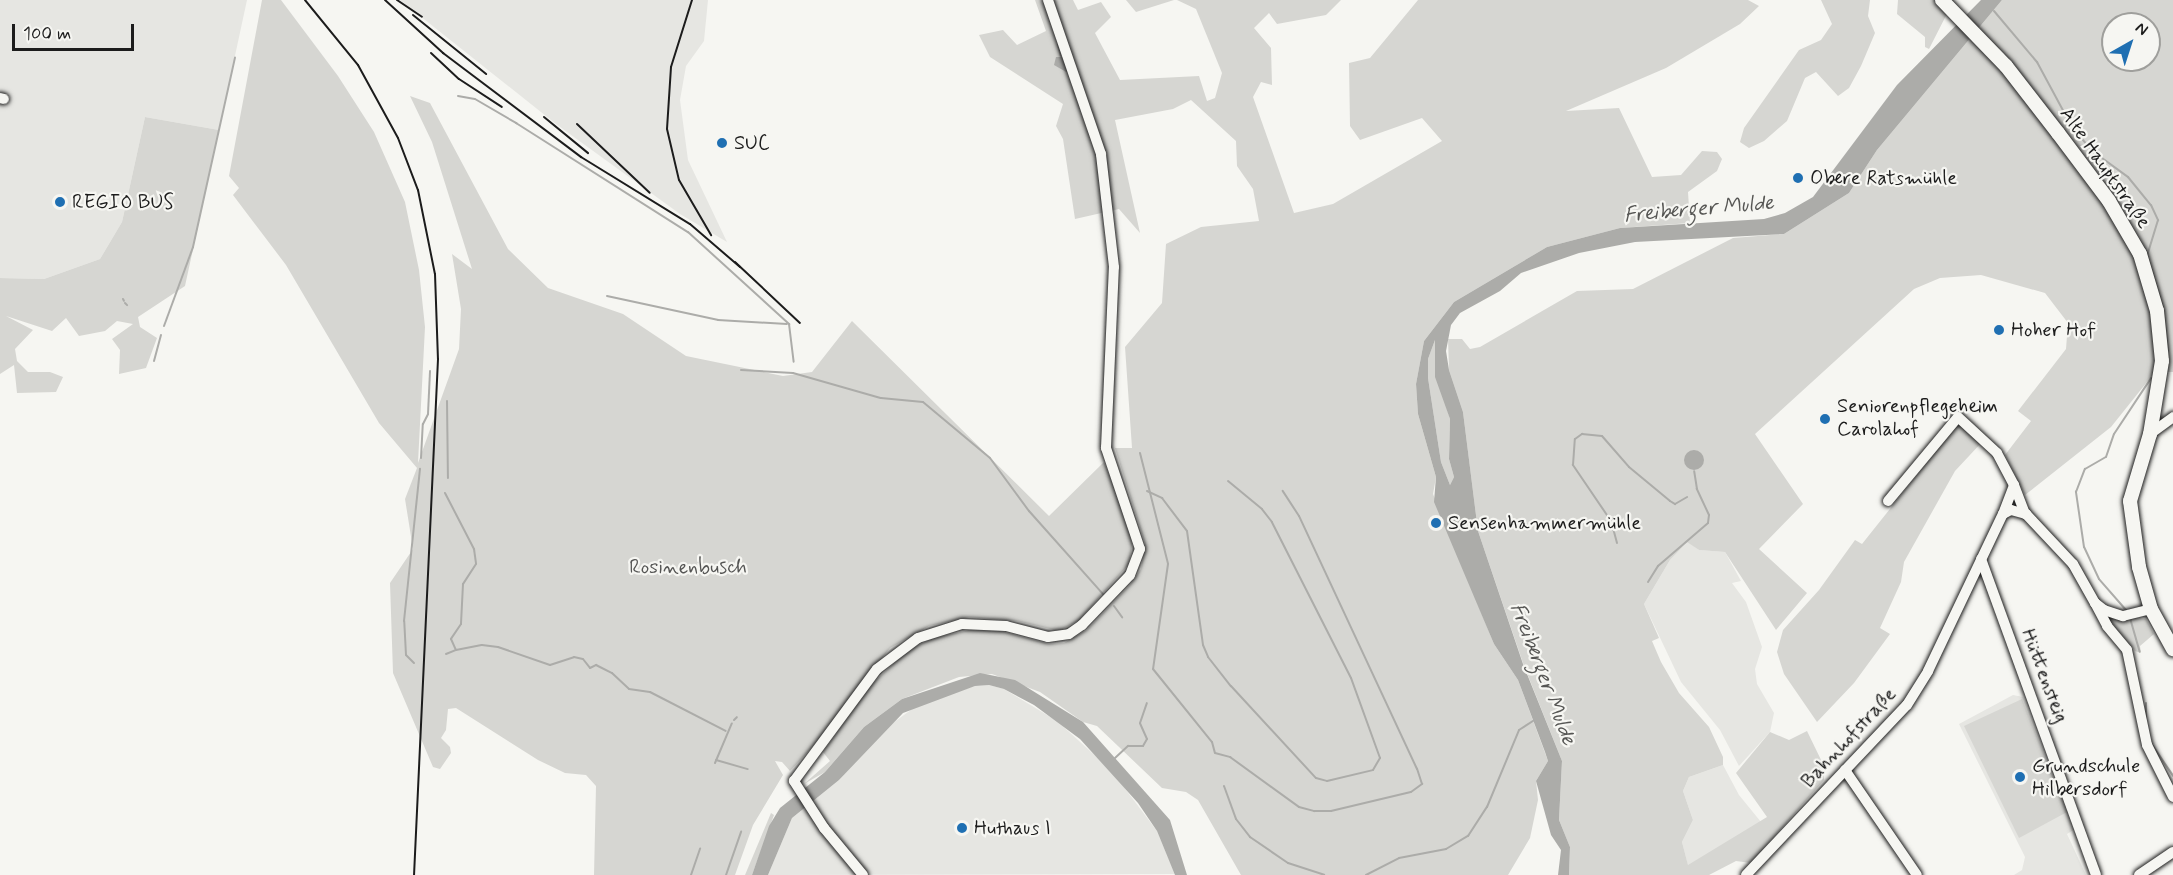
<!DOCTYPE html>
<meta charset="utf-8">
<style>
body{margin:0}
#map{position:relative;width:2173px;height:875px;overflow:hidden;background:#f6f6f2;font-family:Mynerve,sans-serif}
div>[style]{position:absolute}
.built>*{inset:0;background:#e6e6e2}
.green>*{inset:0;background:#d6d6d2}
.water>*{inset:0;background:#acaca9}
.round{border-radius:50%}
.stream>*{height:2px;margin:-1px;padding:0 1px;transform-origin:1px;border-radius:1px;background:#acaca9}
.roads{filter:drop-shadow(0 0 2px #1c1c1c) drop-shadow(0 0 2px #1c1c1c)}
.minor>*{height:10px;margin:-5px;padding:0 5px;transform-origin:5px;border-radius:5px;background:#f6f6f2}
.major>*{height:14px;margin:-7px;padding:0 7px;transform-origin:7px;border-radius:7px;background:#f6f6f2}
.rail>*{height:2px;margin:-1px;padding:0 1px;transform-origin:1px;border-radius:1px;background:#1c1c1c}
.dots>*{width:16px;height:16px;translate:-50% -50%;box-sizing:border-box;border:3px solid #f6f6f2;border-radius:50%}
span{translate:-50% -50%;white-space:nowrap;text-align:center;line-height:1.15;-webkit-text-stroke:4.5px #f6f6f2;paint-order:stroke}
.poi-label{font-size:20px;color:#1c1c1c}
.left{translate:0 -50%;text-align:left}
.street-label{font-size:20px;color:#1c1c1c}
.park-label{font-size:20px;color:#545453}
.water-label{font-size:21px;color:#565654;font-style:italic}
.north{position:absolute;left:2101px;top:12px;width:60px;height:60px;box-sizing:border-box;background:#f6f6f2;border:2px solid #9f9f9c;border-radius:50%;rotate:39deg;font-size:16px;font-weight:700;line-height:24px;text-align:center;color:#1c1c1c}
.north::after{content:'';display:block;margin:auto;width:21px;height:27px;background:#1f6fb2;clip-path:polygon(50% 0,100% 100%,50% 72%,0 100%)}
.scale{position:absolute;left:12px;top:24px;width:122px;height:27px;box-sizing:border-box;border:3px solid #1c1c1c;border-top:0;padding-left:8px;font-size:18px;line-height:21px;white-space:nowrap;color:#1c1c1c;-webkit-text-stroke:4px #f6f6f2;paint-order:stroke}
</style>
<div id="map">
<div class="built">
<i style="clip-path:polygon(0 0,247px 0,219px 130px,145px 117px,122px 222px,100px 259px,44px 279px,0 278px)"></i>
<i style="clip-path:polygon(400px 0,708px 0,704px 41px,686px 66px,680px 100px,688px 160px,727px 242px,680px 214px,556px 124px)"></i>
<i style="clip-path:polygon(1687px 541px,1699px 550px,1725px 552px,1741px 581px,1732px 583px,1746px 602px,1762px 647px,1755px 669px,1757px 684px,1774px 713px,1770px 732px,1739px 766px,1720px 730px,1681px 682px,1644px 604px,1670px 560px)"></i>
<i style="clip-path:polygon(989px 685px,1004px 689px,1057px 721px,1111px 770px,1157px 831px,1175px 874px,768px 875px,792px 818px,839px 780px,882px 731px,919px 704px,975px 686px)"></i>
<i style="clip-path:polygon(2013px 695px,2023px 697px,2075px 829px,2067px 834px,2086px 875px,2014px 875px,2022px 870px,2025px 857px,1959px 724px)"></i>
<i style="clip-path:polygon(1723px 765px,1739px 795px,1761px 822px,1688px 866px,1682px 842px,1693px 820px,1683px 791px,1689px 777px)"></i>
</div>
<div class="green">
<i style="clip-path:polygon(262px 0,281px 0,338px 76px,374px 132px,405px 202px,419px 270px,425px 327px,418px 463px,459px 349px,461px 309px,452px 254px,472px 269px,432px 142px,410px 96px,430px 103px,508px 249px,548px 288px,623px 314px,686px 356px,783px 376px,812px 372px,852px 321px,1049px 516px,1104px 462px,1128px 524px,1132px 544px,1129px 564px,1079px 620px,1059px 631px,1017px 621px,969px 617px,929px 626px,890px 648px,814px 745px,790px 771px,782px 762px,775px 761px,783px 775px,753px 825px,735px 875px,594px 875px,596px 786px,586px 775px,565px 773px,538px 760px,456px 708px,448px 709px,446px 730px,441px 738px,450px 747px,451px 753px,440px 769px,433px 767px,393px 673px,390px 583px,413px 549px,405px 499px,417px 468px,379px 423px,286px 265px,233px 195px,239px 188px,229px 176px)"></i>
<i style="clip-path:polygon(1035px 0,1073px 0,1078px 10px,1101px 2px,1111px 17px,1095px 33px,1120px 80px,1199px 76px,1207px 101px,1215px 98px,1222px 73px,1196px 9px,1177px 0,1341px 0,1326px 15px,1277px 24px,1269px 13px,1254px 28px,1271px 48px,1272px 85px,1261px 82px,1253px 97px,1294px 213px,1333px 204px,1442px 141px,1422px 118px,1360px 140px,1350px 126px,1349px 63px,1370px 58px,1418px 0,1748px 0,1759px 6px,1740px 24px,1666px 68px,1566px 111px,1619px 108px,1652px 177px,1681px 175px,1702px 151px,1717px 152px,1722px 159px,1717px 171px,1688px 192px,1690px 223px,1620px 228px,1547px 247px,1454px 302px,1424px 341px,1416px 384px,1418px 414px,1436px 477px,1433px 494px,1494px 644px,1518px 680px,1548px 761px,1536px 781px,1538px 800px,1530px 838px,1508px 875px,1241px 875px,1198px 800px,1186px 792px,1162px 788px,1097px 726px,1083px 722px,1040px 692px,992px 674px,959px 677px,902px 699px,864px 727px,825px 772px,804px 784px,830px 761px,823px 752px,870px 686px,908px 650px,934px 638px,970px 630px,1000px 631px,1049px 644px,1064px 643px,1087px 630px,1130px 585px,1141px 569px,1145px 543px,1115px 448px,1132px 448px,1125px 347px,1162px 303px,1166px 244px,1201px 227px,1259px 221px,1253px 189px,1237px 166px,1236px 141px,1191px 100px,1173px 109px,1115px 120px,1140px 233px,1119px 209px,1075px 219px,1063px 139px,1056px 126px,1063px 104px,990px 57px,979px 35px,1003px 30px,1017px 45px,1046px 31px)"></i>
<i style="clip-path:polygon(1126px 0,1174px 0,1136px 12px)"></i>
<i style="clip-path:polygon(1821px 0,1870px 0,1868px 16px,1875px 33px,1861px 66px,1849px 88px,1838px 96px,1816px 72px,1805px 78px,1787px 121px,1764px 141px,1749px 148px,1740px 142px,1744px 128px,1799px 50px,1821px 40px,1832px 24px)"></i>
<i style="clip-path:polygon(1898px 0,1954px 0,1929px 49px,1925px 47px,1925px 37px,1897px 14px)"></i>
<i style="clip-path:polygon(evenodd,2002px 0,2173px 0,2173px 372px,2155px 372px,2111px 427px,2025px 495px,2005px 455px,2031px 421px,2018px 411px,2066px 349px,2068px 323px,2045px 293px,1981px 275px,1940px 278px,1914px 289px,1755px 434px,1803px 504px,1759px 549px,1807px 593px,1776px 630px,1725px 552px,1699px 550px,1687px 542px,1670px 560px,1644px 604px,1659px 638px,1652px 641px,1661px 662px,1679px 693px,1709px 727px,1723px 757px,1723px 765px,1689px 777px,1683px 791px,1693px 820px,1682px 842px,1688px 865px,1767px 817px,1736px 773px,1770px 732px,1789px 740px,1807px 731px,1824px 766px,1824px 780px,1751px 863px,1736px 861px,1709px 875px,1569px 875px,1570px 847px,1559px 820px,1562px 761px,1523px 663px,1478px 531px,1463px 412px,1449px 370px,1448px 339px,1462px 339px,1470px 349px,1480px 347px,1577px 291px,1633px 289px,1733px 238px,1784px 234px,1849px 193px,1877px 150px,2002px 0,2113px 24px,2149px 24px,2149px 60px,2113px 60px,2113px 24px)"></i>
<i style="clip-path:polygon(145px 117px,219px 130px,185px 286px,138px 317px,140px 327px,157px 338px,146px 368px,119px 374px,120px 350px,112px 339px,133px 324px,117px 321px,105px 331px,79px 336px,66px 318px,52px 331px,6px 316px,33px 330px,15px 349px,17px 361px,28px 372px,50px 372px,63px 377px,56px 392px,17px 393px,14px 365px,0 374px,0 278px,44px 279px,100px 259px,122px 222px)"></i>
<i style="clip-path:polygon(1435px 340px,1435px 368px,1450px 419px,1449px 459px,1454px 477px,1450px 485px,1441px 462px,1428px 378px,1428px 359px)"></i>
<i style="clip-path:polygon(1960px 421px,1983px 441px,1955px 471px,1904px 562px,1901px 582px,1880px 628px,1890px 634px,1854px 683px,1817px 722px,1784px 674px,1777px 652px,1783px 630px,1819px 590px,1855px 540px,1862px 544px)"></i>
<i style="clip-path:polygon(2105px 615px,2146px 619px,2154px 634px,2140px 646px,2141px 653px,2135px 651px)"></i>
<i style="clip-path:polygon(2022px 699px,2067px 812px,2019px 838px,1964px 726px)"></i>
<i style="clip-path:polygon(771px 813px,774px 815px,752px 875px,745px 875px)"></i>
</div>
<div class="water">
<i style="clip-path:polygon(evenodd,1981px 0,2002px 0,1877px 150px,1849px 193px,1784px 234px,1635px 242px,1579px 253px,1521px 273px,1500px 291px,1460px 313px,1451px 325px,1446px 351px,1449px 370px,1463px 412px,1478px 531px,1523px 664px,1562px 761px,1559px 820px,1570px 847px,1569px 875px,1558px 875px,1561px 850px,1551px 835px,1536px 781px,1548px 761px,1545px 752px,1518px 680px,1494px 644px,1434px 502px,1436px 477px,1418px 414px,1416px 384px,1424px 341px,1454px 302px,1547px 247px,1620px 228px,1764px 219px,1785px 213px,1813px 197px,1897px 85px,1981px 0,1435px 340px,1435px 377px,1450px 419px,1449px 459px,1454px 477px,1450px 485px,1441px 462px,1428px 378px,1428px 359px,1435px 340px)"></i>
<i style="clip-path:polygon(1056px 57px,1063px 57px,1068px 73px,1054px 65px)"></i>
<i class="round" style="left:1684px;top:450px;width:20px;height:20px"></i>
<i style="clip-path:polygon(980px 673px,1015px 680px,1083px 722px,1170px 820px,1187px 875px,1175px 875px,1157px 831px,1138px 803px,1080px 739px,1034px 705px,1004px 689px,989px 685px,975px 686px,903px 713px,839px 780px,792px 818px,768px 875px,752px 875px,769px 826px,780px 808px,825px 772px,864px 727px,902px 699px)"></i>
</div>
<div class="stream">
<i style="left:1994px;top:11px;width:67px;rotate:49.9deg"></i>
<i style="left:2037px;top:62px;width:74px;rotate:61.7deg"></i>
<i style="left:2072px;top:127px;width:30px;rotate:50deg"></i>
<i style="left:2091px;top:150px;width:46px;rotate:36.1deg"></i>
<i style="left:2128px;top:177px;width:36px;rotate:51deg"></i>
<i style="left:2151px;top:205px;width:17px;rotate:65deg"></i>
<i style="left:2158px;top:220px;width:37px;rotate:107deg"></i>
<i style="left:2147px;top:255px;width:55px;rotate:73.2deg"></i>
<i style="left:2163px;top:308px;width:43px;rotate:83.4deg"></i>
<i style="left:1058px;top:45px;width:11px;rotate:75deg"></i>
<i style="left:458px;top:96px;width:17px;rotate:10deg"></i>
<i style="left:475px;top:99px;width:48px;rotate:30.3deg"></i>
<i style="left:516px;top:123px;width:204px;rotate:32.4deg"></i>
<i style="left:688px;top:232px;width:137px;rotate:42.3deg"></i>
<i style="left:789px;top:324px;width:38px;rotate:83deg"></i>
<i style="left:607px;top:296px;width:114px;rotate:12.2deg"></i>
<i style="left:718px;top:320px;width:69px;rotate:3.3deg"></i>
<i style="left:123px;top:299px;width:2px;rotate:63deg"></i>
<i style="left:125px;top:303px;width:3px;rotate:45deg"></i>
<i style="left:164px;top:326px;width:84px;rotate:-69.8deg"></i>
<i style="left:193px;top:247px;width:194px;rotate:-77.5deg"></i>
<i style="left:154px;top:361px;width:27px;rotate:-75deg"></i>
<i style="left:741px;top:370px;width:52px;rotate:3.3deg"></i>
<i style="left:793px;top:373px;width:91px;rotate:15.9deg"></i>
<i style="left:881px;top:398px;width:42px;rotate:5.4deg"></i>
<i style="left:923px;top:402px;width:87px;rotate:39.9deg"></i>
<i style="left:990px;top:458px;width:66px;rotate:53.7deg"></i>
<i style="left:1029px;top:511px;width:111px;rotate:48.3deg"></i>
<i style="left:447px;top:401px;width:77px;rotate:89.3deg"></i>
<i style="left:1140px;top:453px;width:114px;rotate:75.8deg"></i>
<i style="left:1168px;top:564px;width:106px;rotate:98.1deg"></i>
<i style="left:1153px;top:669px;width:94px;rotate:51.1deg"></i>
<i style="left:1212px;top:742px;width:11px;rotate:75deg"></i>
<i style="left:1215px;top:753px;width:16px;rotate:15deg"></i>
<i style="left:1230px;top:757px;width:85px;rotate:35.9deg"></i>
<i style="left:1299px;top:807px;width:16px;rotate:15deg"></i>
<i style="left:1314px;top:811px;width:17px"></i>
<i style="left:1331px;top:811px;width:82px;rotate:-13.4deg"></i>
<i style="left:1411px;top:792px;width:14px;rotate:-36deg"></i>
<i style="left:1422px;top:784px;width:16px;rotate:-108deg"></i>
<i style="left:1417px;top:769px;width:279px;rotate:-115deg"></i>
<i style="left:1299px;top:516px;width:30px;rotate:-123deg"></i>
<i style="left:421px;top:458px;width:34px;rotate:-87deg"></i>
<i style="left:423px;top:424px;width:11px;rotate:-63deg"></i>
<i style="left:428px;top:414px;width:43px;rotate:-87.3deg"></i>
<i style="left:1147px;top:491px;width:17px;rotate:25deg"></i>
<i style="left:1162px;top:498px;width:41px;rotate:52.9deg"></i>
<i style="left:1187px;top:531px;width:115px;rotate:82deg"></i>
<i style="left:1203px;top:645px;width:13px;rotate:67deg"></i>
<i style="left:1208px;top:657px;width:37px;rotate:52deg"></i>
<i style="left:1231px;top:686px;width:125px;rotate:47.3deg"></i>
<i style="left:1316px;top:778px;width:11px;rotate:15deg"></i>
<i style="left:1327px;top:781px;width:47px;rotate:-13.4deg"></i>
<i style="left:1373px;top:770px;width:14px;rotate:-60deg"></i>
<i style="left:1380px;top:758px;width:85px;rotate:-109.9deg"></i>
<i style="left:1351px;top:678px;width:175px;rotate:-116.9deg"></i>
<i style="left:1272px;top:522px;width:16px;rotate:-128deg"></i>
<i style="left:1262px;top:509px;width:44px;rotate:-140.5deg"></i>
<i style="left:445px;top:493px;width:63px;rotate:62.6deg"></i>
<i style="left:474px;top:549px;width:15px;rotate:82deg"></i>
<i style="left:476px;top:564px;width:24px;rotate:123deg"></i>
<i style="left:463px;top:584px;width:40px;rotate:92.9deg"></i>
<i style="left:461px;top:624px;width:18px;rotate:124deg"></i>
<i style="left:451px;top:639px;width:12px;rotate:66deg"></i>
<i style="left:456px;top:650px;width:26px;rotate:-11deg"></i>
<i style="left:482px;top:645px;width:16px;rotate:7deg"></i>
<i style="left:498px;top:647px;width:55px;rotate:19.1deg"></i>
<i style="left:550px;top:665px;width:25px;rotate:-18deg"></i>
<i style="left:574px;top:657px;width:9px;rotate:13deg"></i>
<i style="left:583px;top:659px;width:11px;rotate:52deg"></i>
<i style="left:590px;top:668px;width:7px;rotate:-27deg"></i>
<i style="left:596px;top:665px;width:18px;rotate:27deg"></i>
<i style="left:612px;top:673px;width:23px;rotate:43deg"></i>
<i style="left:629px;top:689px;width:21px;rotate:8deg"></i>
<i style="left:650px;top:692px;width:85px;rotate:27.2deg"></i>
<i style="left:1617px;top:543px;width:23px;rotate:-105deg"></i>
<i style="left:1611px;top:521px;width:68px;rotate:-124.2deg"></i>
<i style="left:1573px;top:465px;width:26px;rotate:-86deg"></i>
<i style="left:1575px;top:439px;width:9px;rotate:-36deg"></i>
<i style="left:1582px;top:434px;width:20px;rotate:6deg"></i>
<i style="left:1602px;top:436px;width:41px;rotate:48.9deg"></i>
<i style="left:1629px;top:467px;width:53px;rotate:39.7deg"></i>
<i style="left:1670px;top:501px;width:6px;rotate:31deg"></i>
<i style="left:1675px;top:504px;width:14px;rotate:-30deg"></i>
<i style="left:1648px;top:582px;width:19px;rotate:-58deg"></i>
<i style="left:1658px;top:566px;width:66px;rotate:-40.7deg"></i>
<i style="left:1708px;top:523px;width:8px;rotate:-83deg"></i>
<i style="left:1709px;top:515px;width:29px;rotate:-115deg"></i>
<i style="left:1697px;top:489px;width:18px;rotate:-99deg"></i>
<i style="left:1114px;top:606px;width:14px;rotate:54deg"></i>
<i style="left:2126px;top:610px;width:41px;rotate:-131.1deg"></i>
<i style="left:2099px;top:579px;width:35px;rotate:-115deg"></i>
<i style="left:2084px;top:547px;width:56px;rotate:-98.3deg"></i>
<i style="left:2076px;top:492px;width:25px;rotate:-69deg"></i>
<i style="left:2085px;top:469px;width:24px;rotate:-30deg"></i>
<i style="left:2106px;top:457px;width:24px;rotate:-71deg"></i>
<i style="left:2114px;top:434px;width:67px;rotate:-56.5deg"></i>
<i style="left:2130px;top:618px;width:35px;rotate:74deg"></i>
<i style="left:446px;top:654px;width:11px;rotate:-22deg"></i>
<i style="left:414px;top:663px;width:11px;rotate:-135deg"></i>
<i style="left:406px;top:655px;width:34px;rotate:-93deg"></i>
<i style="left:404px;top:621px;width:153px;rotate:-84deg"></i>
<i style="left:2146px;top:703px;width:15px;rotate:90deg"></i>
<i style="left:734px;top:720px;width:4px;rotate:-45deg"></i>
<i style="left:2153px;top:746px;width:36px;rotate:56deg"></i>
<i style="left:1115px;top:758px;width:18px;rotate:-43deg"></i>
<i style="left:1128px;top:746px;width:15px"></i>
<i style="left:1143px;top:746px;width:8px;rotate:-60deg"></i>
<i style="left:1147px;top:739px;width:17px;rotate:-114deg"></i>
<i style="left:1140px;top:723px;width:21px;rotate:-71deg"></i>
<i style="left:716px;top:760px;width:33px;rotate:16deg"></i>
<i style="left:715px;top:763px;width:43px;rotate:-67deg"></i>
<i style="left:1224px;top:786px;width:35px;rotate:70deg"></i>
<i style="left:1236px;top:819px;width:23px;rotate:52deg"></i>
<i style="left:1250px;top:837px;width:46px;rotate:34.4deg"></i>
<i style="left:1288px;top:863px;width:38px;rotate:18deg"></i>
<i style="left:691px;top:875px;width:28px;rotate:-71deg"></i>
<i style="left:726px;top:875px;width:46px;rotate:-70.8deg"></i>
<i style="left:1366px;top:875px;width:37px;rotate:-27deg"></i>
<i style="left:1399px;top:858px;width:48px;rotate:-10.8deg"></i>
<i style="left:1446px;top:849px;width:26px;rotate:-31deg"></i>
<i style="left:1468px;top:836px;width:35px;rotate:-57deg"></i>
<i style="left:1487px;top:807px;width:83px;rotate:-67.4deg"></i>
<i style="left:1519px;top:730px;width:17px;rotate:-33deg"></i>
</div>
<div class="roads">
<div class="minor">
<i style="left:0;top:98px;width:4px;rotate:14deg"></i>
<i style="left:2150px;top:434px;width:29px;rotate:-36deg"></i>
<i style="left:1888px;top:501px;width:109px;rotate:-50.2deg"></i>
<i style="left:1958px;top:417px;width:53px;rotate:42.7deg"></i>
<i style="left:1997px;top:453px;width:36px;rotate:62deg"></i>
<i style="left:2003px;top:514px;width:31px;rotate:-69deg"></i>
<i style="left:2014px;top:485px;width:31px;rotate:69deg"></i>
<i style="left:1981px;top:559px;width:336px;rotate:70deg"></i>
<i style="left:2095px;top:603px;width:26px;rotate:62deg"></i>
<i style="left:2107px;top:626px;width:31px;rotate:50deg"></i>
<i style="left:2127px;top:650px;width:97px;rotate:78.1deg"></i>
<i style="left:2147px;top:745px;width:58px;rotate:63.4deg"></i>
<i style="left:1845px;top:770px;width:127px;rotate:55.6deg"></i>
<i style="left:863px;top:875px;width:61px;rotate:-129.7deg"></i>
<i style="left:824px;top:828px;width:56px;rotate:-122.6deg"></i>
<i style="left:794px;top:781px;width:139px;rotate:-53.5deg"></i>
<i style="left:877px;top:669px;width:51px;rotate:-37.1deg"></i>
<i style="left:918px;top:638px;width:46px;rotate:-17.7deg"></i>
<i style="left:962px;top:624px;width:44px;rotate:2.6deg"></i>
<i style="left:1006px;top:626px;width:43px;rotate:14.7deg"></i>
<i style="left:1048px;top:637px;width:21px;rotate:-8deg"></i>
<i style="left:1069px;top:634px;width:16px;rotate:-35deg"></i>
<i style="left:1082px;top:625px;width:69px;rotate:-46.2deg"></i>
<i style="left:1130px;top:575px;width:28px;rotate:-69deg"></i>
<i style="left:1140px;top:549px;width:107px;rotate:-108.6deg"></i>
<i style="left:1106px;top:448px;width:181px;rotate:-87.5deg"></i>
<i style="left:1114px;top:267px;width:114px;rotate:-96.6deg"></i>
<i style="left:1101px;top:154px;width:163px;rotate:-109deg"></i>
<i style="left:1746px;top:875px;width:234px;rotate:-46.6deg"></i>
<i style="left:1907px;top:705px;width:40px;rotate:-58deg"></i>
<i style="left:1928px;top:671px;width:174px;rotate:-64.5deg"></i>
<i style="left:2003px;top:514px;width:9px;rotate:-27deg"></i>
<i style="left:2011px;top:510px;width:16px;rotate:15deg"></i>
<i style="left:2026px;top:514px;width:69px;rotate:46.8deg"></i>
<i style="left:2073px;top:564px;width:45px;rotate:60.6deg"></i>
<i style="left:2095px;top:603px;width:11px;rotate:38deg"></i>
<i style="left:2104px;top:610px;width:20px;rotate:18deg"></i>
<i style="left:2123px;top:616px;width:29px;rotate:-14deg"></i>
<i style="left:2139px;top:875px;width:41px;rotate:-34.1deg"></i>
</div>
<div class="major">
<i style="left:1942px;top:0;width:92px;rotate:45.9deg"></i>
<i style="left:2006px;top:66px;width:85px;rotate:52.2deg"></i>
<i style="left:2058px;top:133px;width:85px;rotate:53.1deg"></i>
<i style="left:2109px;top:201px;width:61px;rotate:59.7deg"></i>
<i style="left:2140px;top:254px;width:59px;rotate:73.4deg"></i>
<i style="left:2157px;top:311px;width:50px;rotate:84.3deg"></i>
<i style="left:2162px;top:361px;width:74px;rotate:99.3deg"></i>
<i style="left:2150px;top:434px;width:70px;rotate:106.6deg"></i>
<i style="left:2130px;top:501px;width:67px;rotate:82.2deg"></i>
<i style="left:2139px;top:567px;width:44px;rotate:74.1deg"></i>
<i style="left:2151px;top:609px;width:46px;rotate:61.2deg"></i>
</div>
</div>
<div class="rail">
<i style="left:305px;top:0;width:84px;rotate:50.8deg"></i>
<i style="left:358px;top:65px;width:83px;rotate:61.3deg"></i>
<i style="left:398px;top:138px;width:56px;rotate:69deg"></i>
<i style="left:418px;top:190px;width:86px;rotate:78.6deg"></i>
<i style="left:435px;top:274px;width:85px;rotate:88deg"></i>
<i style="left:438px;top:359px;width:517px;rotate:92.66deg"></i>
<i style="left:385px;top:0;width:79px;rotate:42.4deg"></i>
<i style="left:443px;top:53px;width:173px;rotate:37deg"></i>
<i style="left:581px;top:157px;width:128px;rotate:31.6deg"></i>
<i style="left:690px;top:224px;width:66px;rotate:40.7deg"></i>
<i style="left:397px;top:0;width:30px;rotate:34deg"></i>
<i style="left:692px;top:0;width:70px;rotate:107.4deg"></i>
<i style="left:671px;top:67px;width:62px;rotate:93.7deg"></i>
<i style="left:667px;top:129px;width:52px;rotate:76.8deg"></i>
<i style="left:679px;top:180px;width:64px;rotate:59.8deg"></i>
<i style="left:413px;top:15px;width:94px;rotate:38.9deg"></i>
<i style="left:431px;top:53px;width:38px;rotate:43deg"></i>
<i style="left:459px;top:79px;width:51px;rotate:33.1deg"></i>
<i style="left:544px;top:117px;width:57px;rotate:39.3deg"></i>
<i style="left:577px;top:124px;width:100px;rotate:43.4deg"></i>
<i style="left:735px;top:262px;width:89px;rotate:43.2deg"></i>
</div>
<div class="dots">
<i style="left:722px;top:143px;background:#1f6fb2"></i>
<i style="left:1798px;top:178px;background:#1f6fb2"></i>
<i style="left:60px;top:202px;background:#1f6fb2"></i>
<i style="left:1999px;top:330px;background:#1f6fb2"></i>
<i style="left:1825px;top:419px;background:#1f6fb2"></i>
<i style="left:1436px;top:523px;background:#1f6fb2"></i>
<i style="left:2020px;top:777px;background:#1f6fb2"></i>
<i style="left:962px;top:828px;background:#1f6fb2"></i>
</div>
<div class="poi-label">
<span class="left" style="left:734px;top:143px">SUC</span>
<span class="left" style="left:1810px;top:178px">Obere Ratsmühle</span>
<span class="left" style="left:72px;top:202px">REGIO BUS</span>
<span class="left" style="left:2011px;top:330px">Hoher Hof</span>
<span class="left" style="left:1837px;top:418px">Seniorenpflegeheim<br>Carolahof</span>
<span class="left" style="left:1448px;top:523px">Sensenhammermühle</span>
<span class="left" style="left:2032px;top:778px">Grundschule<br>Hilbersdorf</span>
<span class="left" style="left:974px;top:828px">Huthaus I</span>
</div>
<div class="street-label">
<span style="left:2105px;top:168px;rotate:55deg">Alte Hauptstraße</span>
<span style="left:2044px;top:676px;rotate:69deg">Hüttensteig</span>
<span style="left:1849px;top:738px;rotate:-47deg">Bahnhofstraße</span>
</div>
<div class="park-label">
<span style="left:688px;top:567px">Rosinenbusch</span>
</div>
<div class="water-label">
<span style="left:1699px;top:209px;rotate:-5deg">Freiberger Mulde</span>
<span style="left:1543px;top:674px;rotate:69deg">Freiberger Mulde</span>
</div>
<div class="north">N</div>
<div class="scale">100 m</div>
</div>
